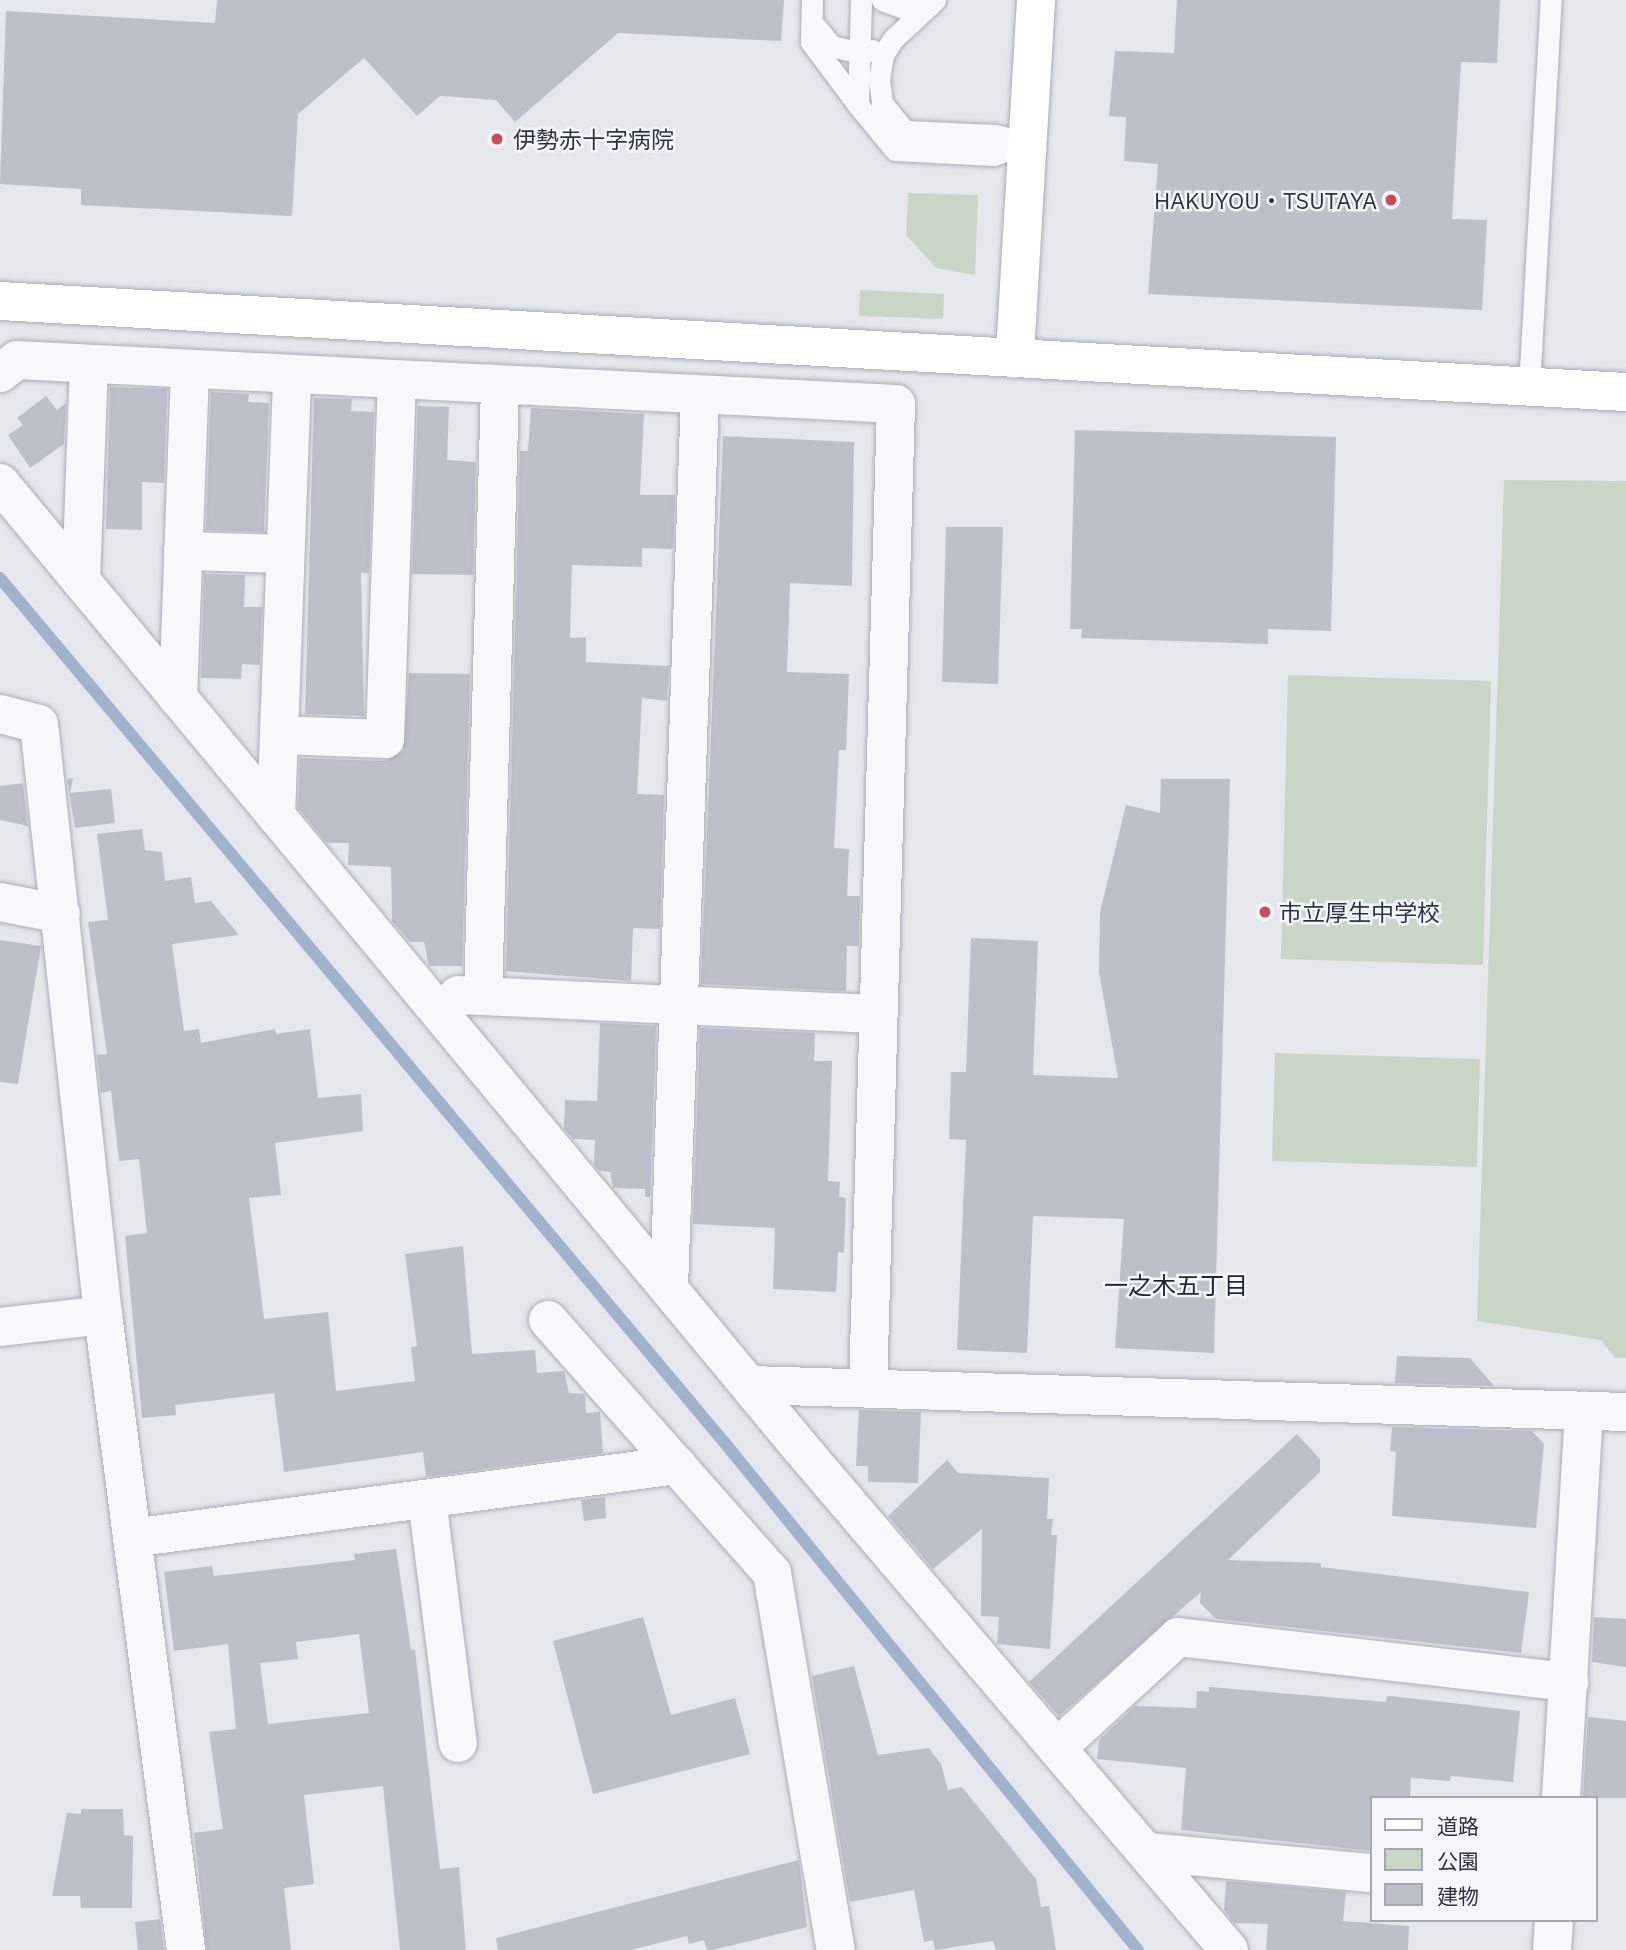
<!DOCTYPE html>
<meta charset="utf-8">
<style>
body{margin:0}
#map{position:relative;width:1626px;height:1950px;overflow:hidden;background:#e4e7ec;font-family:"IBM Plex Sans","Noto Sans JP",sans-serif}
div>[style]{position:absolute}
.green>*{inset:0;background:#c9d6c5}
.stream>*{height:12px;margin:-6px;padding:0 6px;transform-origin:6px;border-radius:6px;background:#9fb4cc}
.building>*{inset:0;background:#bbc0ca}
.roads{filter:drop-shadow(0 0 2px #a9aeb7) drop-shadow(0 0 2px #a9aeb7)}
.lane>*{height:21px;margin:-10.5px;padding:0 10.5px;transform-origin:10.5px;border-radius:10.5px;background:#f7f8fa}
.street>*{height:38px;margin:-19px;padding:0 19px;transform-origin:19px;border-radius:19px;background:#f7f8fa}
.secondary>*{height:38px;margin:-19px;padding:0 19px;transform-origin:19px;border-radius:19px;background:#fff}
.dots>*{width:19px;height:19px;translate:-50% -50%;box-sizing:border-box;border:4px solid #f4f6f9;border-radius:50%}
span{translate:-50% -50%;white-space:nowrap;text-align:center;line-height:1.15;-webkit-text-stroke:5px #f4f6f9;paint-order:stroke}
.poi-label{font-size:23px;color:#2b3445}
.left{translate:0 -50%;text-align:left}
.right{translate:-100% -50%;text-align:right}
.neighbourhood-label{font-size:24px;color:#1d2536}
.legend{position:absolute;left:1370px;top:1796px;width:228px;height:126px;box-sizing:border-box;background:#f4f6f9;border:2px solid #a4a8b1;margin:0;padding:9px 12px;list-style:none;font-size:21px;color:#2b3445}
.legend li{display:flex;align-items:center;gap:14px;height:35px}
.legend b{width:35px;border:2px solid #a4a8b1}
</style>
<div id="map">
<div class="green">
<i style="clip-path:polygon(908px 193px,978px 195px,975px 275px,936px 268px,906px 235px)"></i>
<i style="clip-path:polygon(860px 290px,944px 294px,943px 319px,859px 316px)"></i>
<i style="clip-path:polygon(1504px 480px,1626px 481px,1626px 1358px,1615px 1358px,1601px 1340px,1477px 1321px)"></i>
<i style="clip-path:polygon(1288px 675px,1491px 681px,1483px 965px,1281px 959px)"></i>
<i style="clip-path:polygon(1275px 1053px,1480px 1059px,1477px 1167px,1272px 1161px)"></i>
</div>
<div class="stream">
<i style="left:0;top:578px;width:1127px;rotate:50.04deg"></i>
<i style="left:724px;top:1442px;width:655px;rotate:50.82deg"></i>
</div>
<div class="building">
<i style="clip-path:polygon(217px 0,784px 0,781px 41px,618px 33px,515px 122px,496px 100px,440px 96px,417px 116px,364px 58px,298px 114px,292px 216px,81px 205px,81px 189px,0 184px,6px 11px,215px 23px)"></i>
<i style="clip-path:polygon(1177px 0,1500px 0,1497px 63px,1461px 62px,1452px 219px,1487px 220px,1482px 310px,1148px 294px,1158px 164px,1124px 161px,1126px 117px,1109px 116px,1115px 51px,1174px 53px)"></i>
<i style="clip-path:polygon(110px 387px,167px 389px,164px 483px,142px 482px,142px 530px,106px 529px)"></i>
<i style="clip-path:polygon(211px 392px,249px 394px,248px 402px,269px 403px,264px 532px,206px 530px)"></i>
<i style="clip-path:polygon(46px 396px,57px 410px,66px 403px,64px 444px,30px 468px,8px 435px,23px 425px,17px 418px)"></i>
<i style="clip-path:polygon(314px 398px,352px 399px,351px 411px,374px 412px,369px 573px,361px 573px,364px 716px,305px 714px)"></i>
<i style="clip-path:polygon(418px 406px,449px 407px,447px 460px,476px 462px,473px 575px,412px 574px)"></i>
<i style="clip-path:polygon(531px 408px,644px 414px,640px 495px,675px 495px,673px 549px,642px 548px,642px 567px,572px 565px,570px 638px,586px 637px,586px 662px,669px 666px,667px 701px,642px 698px,637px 794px,664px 795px,660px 929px,633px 928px,631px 981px,506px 971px,520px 451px,528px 451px)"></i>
<i style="clip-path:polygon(1075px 430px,1336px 437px,1331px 631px,1268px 629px,1268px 644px,1081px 638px,1082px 629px,1070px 629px)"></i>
<i style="clip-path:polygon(723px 436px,854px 442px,852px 586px,790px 583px,787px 672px,849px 674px,846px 750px,839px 750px,834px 848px,849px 849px,847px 896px,860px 896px,859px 946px,847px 946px,846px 991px,701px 984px)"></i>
<i style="clip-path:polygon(946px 527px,1003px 527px,998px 684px,942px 682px)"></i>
<i style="clip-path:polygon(204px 574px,245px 575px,244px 607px,262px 607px,260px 665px,242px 664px,241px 679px,201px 678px)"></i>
<i style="clip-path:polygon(409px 673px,470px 674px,462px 966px,429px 966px,424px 942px,410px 942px,392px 921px,391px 867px,348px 865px,349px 843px,327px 843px,298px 808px,300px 758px,384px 761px,403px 751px)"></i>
<i style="clip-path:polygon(73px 778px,70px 793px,111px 789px,115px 823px,75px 828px,67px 779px)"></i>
<i style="clip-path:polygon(1161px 779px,1230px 779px,1214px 1353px,1115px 1348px,1124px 1219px,1033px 1216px,1027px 1353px,957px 1350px,966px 1140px,949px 1139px,951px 1072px,966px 1072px,971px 938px,1038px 941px,1033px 1075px,1118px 1078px,1099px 972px,1100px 912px,1126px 805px,1160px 813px)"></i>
<i style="clip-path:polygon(23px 783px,28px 826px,0 820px,0 786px)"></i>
<i style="clip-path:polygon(142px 829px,145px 850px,162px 852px,165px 881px,191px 877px,195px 903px,211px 901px,239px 935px,172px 944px,184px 1031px,199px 1029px,201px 1043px,275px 1029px,276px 1034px,310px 1029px,318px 1098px,361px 1094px,363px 1131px,275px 1143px,281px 1195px,249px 1198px,264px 1319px,328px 1312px,336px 1391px,415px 1381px,411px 1347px,417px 1346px,405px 1254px,463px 1246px,472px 1354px,535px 1350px,537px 1373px,564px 1371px,569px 1393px,585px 1394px,586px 1413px,600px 1412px,603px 1453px,426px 1477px,423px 1452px,284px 1472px,274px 1393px,175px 1405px,176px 1415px,142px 1418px,125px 1236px,147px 1233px,139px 1159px,119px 1161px,111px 1091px,101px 1093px,97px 1055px,107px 1054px,88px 922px,108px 920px,97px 834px)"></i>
<i style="clip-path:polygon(0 940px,41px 946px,18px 1084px,0 1082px)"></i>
<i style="clip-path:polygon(600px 1023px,656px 1026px,650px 1197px,645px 1197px,645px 1189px,613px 1188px,610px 1172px,600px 1171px,594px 1165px,595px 1140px,573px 1139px,564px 1129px,565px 1100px,597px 1101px)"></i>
<i style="clip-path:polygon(700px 1028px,815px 1033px,814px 1061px,832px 1061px,828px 1181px,840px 1182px,839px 1197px,846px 1198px,844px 1253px,838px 1252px,836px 1292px,773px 1289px,775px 1228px,693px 1224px)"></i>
<i style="clip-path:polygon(1397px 1356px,1470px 1358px,1494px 1386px,1395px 1383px)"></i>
<i style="clip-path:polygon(859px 1410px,921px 1412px,918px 1483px,868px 1482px,868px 1466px,856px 1466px)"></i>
<i style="clip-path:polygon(1392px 1427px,1532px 1431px,1544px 1444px,1536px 1528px,1392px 1516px,1396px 1452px,1390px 1451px)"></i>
<i style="clip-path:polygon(1297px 1434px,1320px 1459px,1320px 1472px,1228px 1560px,1321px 1563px,1321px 1567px,1529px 1592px,1521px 1653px,1216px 1619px,1200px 1603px,1201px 1592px,1059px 1716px,1029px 1682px)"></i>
<i style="clip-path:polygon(947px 1460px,958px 1473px,1049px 1478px,1047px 1519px,1053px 1519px,1051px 1535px,1057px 1535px,1050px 1649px,997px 1644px,999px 1617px,981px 1616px,982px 1529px,933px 1569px,888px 1516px)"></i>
<i style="clip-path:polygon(605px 1497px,606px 1518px,584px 1521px,581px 1500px)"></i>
<i style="clip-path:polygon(evenodd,396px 1549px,411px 1650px,415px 1649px,440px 1869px,459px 1867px,466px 1950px,400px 1950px,383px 1786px,304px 1795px,314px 1884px,284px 1888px,291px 1950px,207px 1950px,194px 1833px,223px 1829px,209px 1732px,236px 1729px,228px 1644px,174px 1651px,164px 1572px,212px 1566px,214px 1576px,355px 1560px,354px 1554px,396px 1549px,359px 1634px,369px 1713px,268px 1724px,260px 1663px,298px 1659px,296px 1642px,359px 1634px)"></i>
<i style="clip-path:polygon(643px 1617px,671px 1715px,735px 1698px,750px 1754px,593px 1794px,553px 1641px)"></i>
<i style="clip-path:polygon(1594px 1617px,1626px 1619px,1626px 1667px,1592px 1662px)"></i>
<i style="clip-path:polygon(854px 1666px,878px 1755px,929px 1748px,941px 1764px,948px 1790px,962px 1787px,1036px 1879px,1041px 1907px,1049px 1906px,1056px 1950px,996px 1950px,993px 1941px,935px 1950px,933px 1940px,924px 1942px,914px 1890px,850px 1902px,812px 1676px)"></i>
<i style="clip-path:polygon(1209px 1687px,1386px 1702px,1387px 1696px,1418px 1699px,1520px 1711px,1513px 1782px,1451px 1776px,1450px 1781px,1411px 1778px,1410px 1798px,1372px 1798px,1372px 1851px,1181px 1830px,1186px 1768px,1097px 1759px,1099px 1740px,1135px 1706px,1196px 1708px,1197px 1691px,1209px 1692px)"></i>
<i style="clip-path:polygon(1588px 1717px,1626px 1721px,1626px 1798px,1583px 1798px)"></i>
<i style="clip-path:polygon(81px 1809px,123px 1809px,124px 1835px,133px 1836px,132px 1908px,81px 1908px,80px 1896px,52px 1896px,67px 1813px,81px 1814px)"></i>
<i style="clip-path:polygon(799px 1860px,807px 1927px,713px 1950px,707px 1950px,704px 1940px,689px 1944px,687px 1936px,631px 1950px,498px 1950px,496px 1938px)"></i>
<i style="clip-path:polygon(1226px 1881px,1346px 1892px,1343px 1921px,1409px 1926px,1408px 1950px,1266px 1950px,1268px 1924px,1234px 1923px,1224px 1910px)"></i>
<i style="clip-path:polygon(160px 1919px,164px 1950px,138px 1950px,135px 1922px)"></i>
</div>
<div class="roads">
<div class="lane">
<i style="left:812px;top:0;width:42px;rotate:91.4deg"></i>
<i style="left:811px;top:42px;width:79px;rotate:53.3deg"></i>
<i style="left:861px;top:0;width:105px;rotate:91.6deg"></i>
<i style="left:858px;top:105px;width:58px;rotate:50.6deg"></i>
<i style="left:895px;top:150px;width:99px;rotate:2.9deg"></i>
<i style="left:994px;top:155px;width:35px;rotate:-20deg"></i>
<i style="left:882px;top:0;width:26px;rotate:21deg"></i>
<i style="left:906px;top:9px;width:23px;rotate:-7deg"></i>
<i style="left:935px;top:0;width:57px;rotate:137.1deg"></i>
<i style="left:893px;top:39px;width:19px;rotate:122deg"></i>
<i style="left:883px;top:55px;width:24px;rotate:99deg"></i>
<i style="left:879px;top:79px;width:24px;rotate:83deg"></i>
<i style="left:882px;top:103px;width:36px;rotate:51deg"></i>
<i style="left:905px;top:131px;width:90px;rotate:2.5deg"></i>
<i style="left:995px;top:135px;width:33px;rotate:14deg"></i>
<i style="left:815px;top:26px;width:26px;rotate:50deg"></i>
<i style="left:832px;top:46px;width:29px;rotate:14deg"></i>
<i style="left:860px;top:53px;width:13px;rotate:-13deg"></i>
<i style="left:1529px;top:388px;width:389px;rotate:-86.8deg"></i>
</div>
<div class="street">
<i style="left:0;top:373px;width:21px;rotate:-37deg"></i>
<i style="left:17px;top:360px;width:880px;rotate:2.87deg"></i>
<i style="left:896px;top:404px;width:983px;rotate:91.63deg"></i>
<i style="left:0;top:483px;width:1253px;rotate:50.31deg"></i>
<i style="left:800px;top:1447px;width:661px;rotate:49.54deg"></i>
<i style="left:183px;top:551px;width:102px;rotate:1.7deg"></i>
<i style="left:81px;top:581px;width:217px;rotate:-87.9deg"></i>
<i style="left:178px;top:698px;width:328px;rotate:-87.9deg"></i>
<i style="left:0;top:714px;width:40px;rotate:14.4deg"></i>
<i style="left:39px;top:724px;width:594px;rotate:83.82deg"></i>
<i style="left:103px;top:1315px;width:640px;rotate:82.55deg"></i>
<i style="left:279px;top:735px;width:106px;rotate:2.2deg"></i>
<i style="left:385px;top:739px;width:358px;rotate:-88.1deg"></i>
<i style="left:276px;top:816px;width:441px;rotate:-87.9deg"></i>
<i style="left:0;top:902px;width:62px;rotate:11.1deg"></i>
<i style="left:458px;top:995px;width:420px;rotate:2.6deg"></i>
<i style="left:483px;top:996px;width:610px;rotate:-88.4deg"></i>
<i style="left:669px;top:1287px;width:893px;rotate:-88.01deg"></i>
<i style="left:548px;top:1320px;width:338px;rotate:48.5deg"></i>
<i style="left:772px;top:1573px;width:382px;rotate:80.4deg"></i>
<i style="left:0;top:1327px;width:104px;rotate:-6.6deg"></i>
<i style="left:751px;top:1385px;width:875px;rotate:1.77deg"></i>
<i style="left:427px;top:1499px;width:246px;rotate:82.8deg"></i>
<i style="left:132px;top:1538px;width:550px;rotate:-7.63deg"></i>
<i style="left:1057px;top:1748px;width:164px;rotate:-42.5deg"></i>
<i style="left:1178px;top:1637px;width:394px;rotate:6.6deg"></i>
<i style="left:1561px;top:1798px;width:388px;rotate:-86.6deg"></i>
<i style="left:1148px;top:1852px;width:225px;rotate:5.4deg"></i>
<i style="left:1552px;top:1950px;width:30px;rotate:-86deg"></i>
</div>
<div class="secondary">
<i style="left:1036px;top:0;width:359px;rotate:93.4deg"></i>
<i style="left:1015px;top:358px;width:612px;rotate:3.19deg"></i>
<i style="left:0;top:301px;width:1017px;rotate:3.21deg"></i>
</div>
</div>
<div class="dots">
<i style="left:497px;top:139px;background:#d1495b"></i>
<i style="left:1391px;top:200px;background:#d1495b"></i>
<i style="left:1265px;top:912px;background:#d1495b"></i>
</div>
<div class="poi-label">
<span class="left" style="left:513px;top:139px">伊勢赤十字病院</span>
<span class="right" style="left:1377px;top:200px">HAKUYOU・TSUTAYA</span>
<span class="left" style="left:1279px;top:912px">市立厚生中学校</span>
</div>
<div class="neighbourhood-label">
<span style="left:1176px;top:1286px">一之木五丁目</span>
</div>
<ul class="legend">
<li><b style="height:9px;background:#fff"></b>道路</li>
<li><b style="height:19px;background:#c9d6c5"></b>公園</li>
<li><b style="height:19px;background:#bbc0ca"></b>建物</li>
</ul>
</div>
